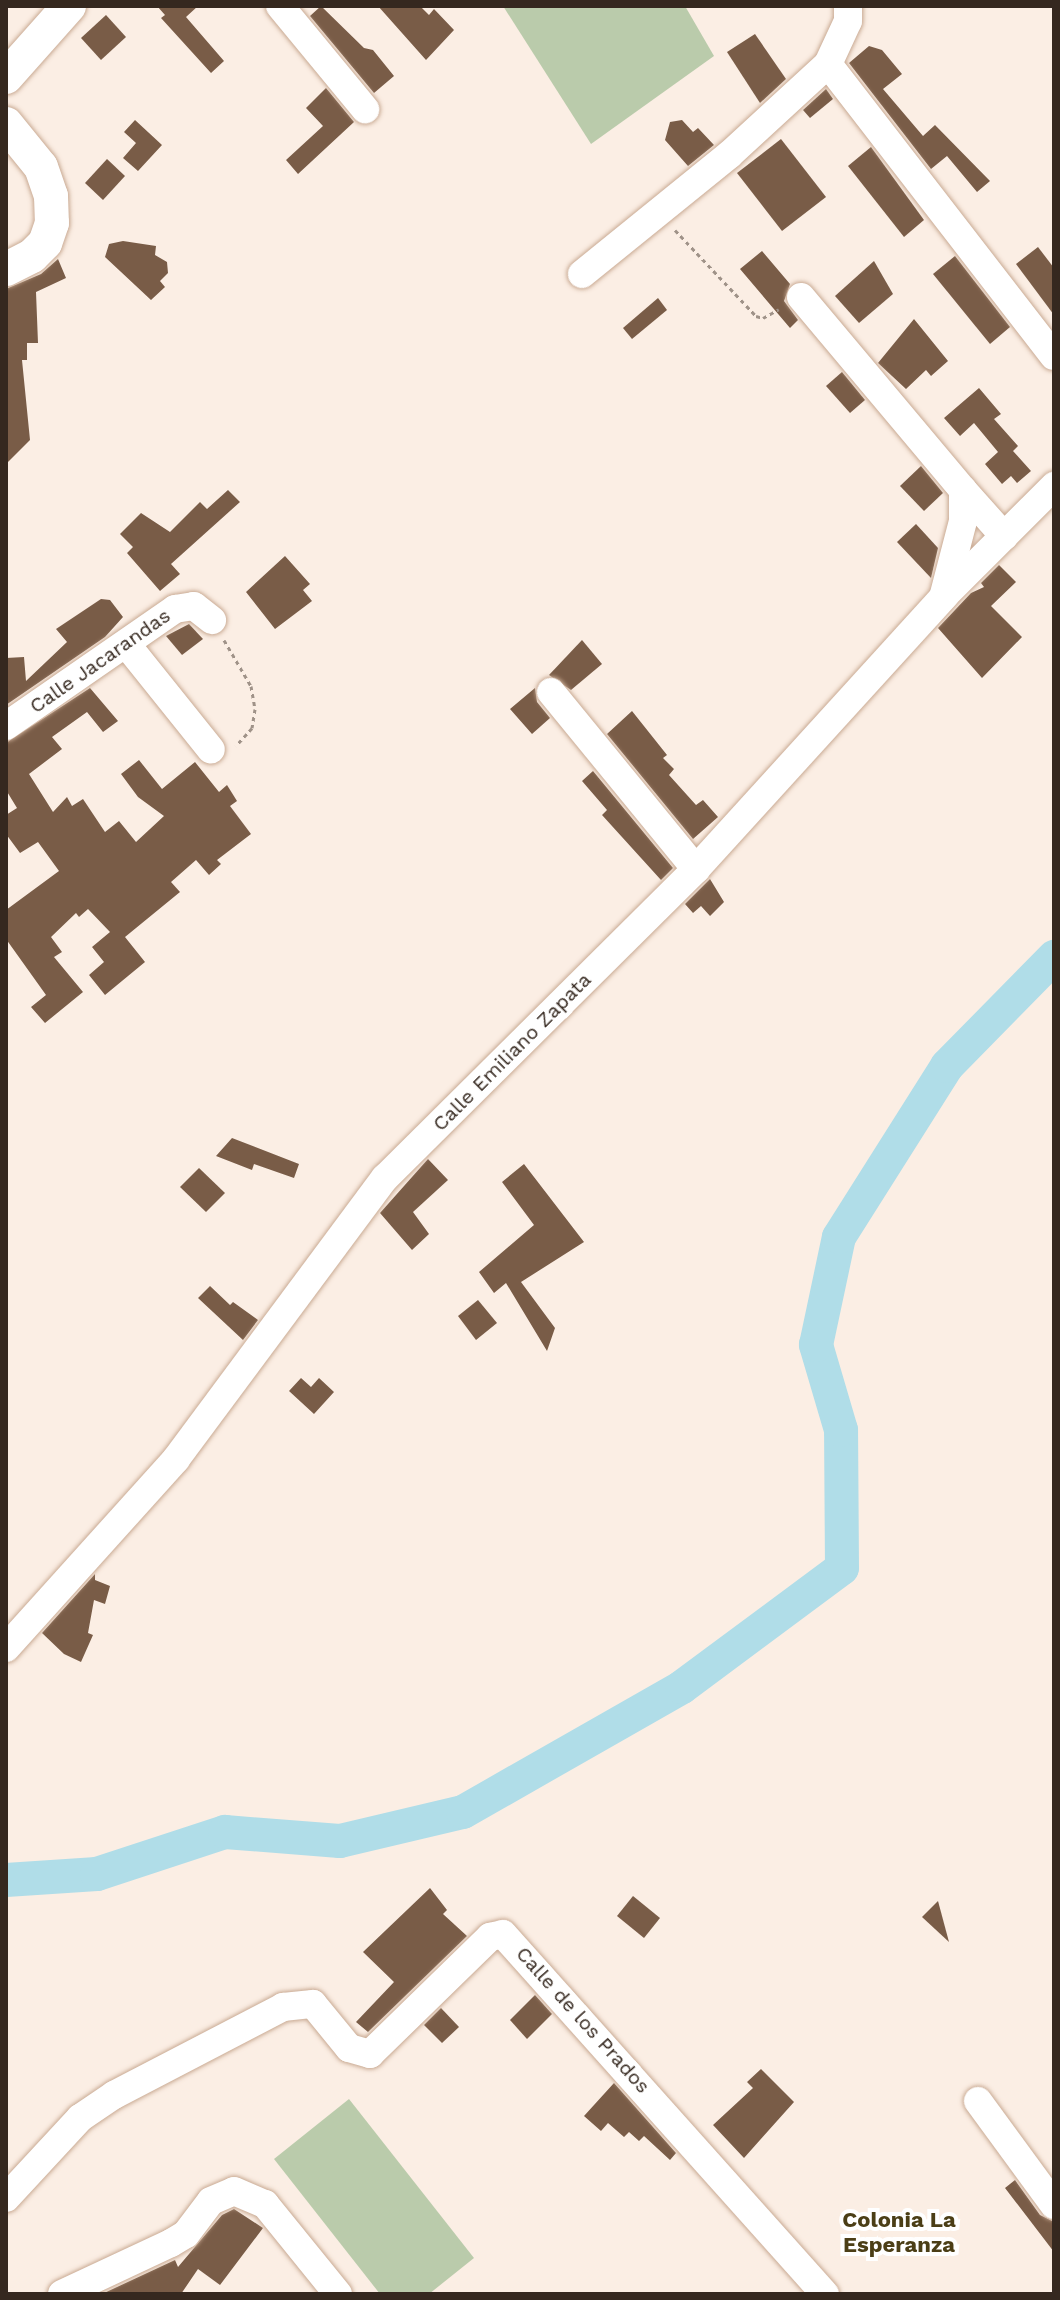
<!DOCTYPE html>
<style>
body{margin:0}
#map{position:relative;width:1060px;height:2300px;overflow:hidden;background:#fbeee4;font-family:"Work Sans",sans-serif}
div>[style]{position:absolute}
.green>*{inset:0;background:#bacbab}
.river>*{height:34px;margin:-17px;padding:0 17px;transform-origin:17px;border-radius:17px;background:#b0dde8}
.building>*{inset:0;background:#795c47}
.path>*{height:3px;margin-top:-1.5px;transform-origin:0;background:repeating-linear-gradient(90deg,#9f9288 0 4px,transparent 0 8px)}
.roads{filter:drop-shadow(0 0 2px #c9aa93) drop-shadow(0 0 2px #c9aa93)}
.minor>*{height:28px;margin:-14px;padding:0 14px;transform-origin:14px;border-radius:14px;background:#fff}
.major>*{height:34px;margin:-17px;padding:0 17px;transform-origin:17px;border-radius:17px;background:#fff}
span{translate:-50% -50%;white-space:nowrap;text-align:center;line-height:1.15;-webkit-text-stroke:8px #fff;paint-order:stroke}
.street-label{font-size:20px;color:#35281f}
.neighbourhood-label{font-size:22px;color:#4b3e16;font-weight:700}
.frame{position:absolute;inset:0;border:8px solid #35281f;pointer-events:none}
</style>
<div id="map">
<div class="green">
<i style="clip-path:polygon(503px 6px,685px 6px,714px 56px,591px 144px)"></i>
<i style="clip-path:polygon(349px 2099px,474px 2258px,429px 2294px,380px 2294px,274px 2159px)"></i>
</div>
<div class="river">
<i style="left:6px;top:1880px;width:91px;rotate:-3.8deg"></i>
<i style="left:97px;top:1874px;width:135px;rotate:-18.2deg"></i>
<i style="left:225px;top:1832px;width:115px;rotate:4.5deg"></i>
<i style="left:340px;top:1841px;width:126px;rotate:-13.3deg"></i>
<i style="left:463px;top:1812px;width:252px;rotate:-29.7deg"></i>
<i style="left:682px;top:1687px;width:199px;rotate:-36.6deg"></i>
<i style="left:842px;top:1568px;width:138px;rotate:-90.4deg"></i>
<i style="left:841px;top:1430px;width:89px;rotate:-106.4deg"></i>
<i style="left:816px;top:1345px;width:110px;rotate:-78deg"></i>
<i style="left:839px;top:1237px;width:202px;rotate:-57.7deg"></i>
<i style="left:947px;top:1066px;width:153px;rotate:-45.5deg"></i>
</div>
<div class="building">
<i style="clip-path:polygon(157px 6px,198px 6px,186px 17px,224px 61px,211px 73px,161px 18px,165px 15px)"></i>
<i style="clip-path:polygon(321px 6px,364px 48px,373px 50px,394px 76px,374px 93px,310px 16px)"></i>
<i style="clip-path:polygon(378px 6px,420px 6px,429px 15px,434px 9px,454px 30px,426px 60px)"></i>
<i style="clip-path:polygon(106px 15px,126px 37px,101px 60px,81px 38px)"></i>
<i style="clip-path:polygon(755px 34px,786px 79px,760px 103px,727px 52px)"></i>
<i style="clip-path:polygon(869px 46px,882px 50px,902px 74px,883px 89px,923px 136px,935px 125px,990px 181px,977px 192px,947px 156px,931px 169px,849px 63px)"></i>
<i style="clip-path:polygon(326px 88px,354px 122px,298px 174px,286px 160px,323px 126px,306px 108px)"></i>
<i style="clip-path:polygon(826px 89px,833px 99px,810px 118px,803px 110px)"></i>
<i style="clip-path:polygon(135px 120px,162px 145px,138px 171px,123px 158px,136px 143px,124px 132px)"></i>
<i style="clip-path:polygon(682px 120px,693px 132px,698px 128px,714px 145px,688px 166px,665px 140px,670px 122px)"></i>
<i style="clip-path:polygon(781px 139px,826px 197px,782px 231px,737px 173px)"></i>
<i style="clip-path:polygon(871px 147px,924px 220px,904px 237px,848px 166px)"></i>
<i style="clip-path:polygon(107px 159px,125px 176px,103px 200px,85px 183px)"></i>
<i style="clip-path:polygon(123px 241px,156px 246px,155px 255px,167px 262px,168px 273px,160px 281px,165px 287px,151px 300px,105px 257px,109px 244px)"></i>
<i style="clip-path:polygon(1038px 247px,1054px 268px,1054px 315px,1016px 264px)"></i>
<i style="clip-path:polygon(762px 251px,790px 284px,784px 301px,798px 320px,790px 328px,740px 269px)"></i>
<i style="clip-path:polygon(955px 256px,1010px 327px,990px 344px,933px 274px)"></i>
<i style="clip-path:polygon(58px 259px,66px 278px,36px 292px,38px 343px,27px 343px,27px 360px,22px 360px,30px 440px,6px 464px,6px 289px,41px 274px)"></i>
<i style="clip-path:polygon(874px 261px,893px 294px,859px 323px,835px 296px)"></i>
<i style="clip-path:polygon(658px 298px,667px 310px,632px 339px,623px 328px)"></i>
<i style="clip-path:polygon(914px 319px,948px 361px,931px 376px,926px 370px,906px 389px,878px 363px)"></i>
<i style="clip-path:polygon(842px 372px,865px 400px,850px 413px,826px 386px)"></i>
<i style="clip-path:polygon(979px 388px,1001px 414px,994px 419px,1018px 446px,1013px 451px,1031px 471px,1017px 483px,1011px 476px,1002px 484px,985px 464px,998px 452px,974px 423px,960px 436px,944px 418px)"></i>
<i style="clip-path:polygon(921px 466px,943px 493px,924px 511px,900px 486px)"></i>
<i style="clip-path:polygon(228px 490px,240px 502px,171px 564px,180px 574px,160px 591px,127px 553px,133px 547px,120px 534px,141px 513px,170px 532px,200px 502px,207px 509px)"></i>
<i style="clip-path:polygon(916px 524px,938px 548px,931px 578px,897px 542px)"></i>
<i style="clip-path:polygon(285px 556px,310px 584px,303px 590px,312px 601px,275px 629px,246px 592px)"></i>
<i style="clip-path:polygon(999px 565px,1016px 582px,991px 606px,1022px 637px,982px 678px,938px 628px,971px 593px,984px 587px,981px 583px)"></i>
<i style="clip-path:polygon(101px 599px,110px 600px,123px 617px,105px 637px,6px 705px,6px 658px,24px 657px,26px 681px,67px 642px,56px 629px)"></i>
<i style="clip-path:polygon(189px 624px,203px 639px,182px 655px,166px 636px)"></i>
<i style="clip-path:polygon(582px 640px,602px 664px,571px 690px,549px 675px)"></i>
<i style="clip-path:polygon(90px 688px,118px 721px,103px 732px,87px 712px,52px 737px,62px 749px,29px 774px,53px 812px,67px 797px,72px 806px,83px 799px,105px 832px,119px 821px,136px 842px,164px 816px,138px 797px,121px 774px,139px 760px,162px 789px,195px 762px,219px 792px,227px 785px,237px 801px,230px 806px,251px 834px,217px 860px,221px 864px,209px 875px,196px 860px,171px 882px,180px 892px,125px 937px,145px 962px,105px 995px,89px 975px,104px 962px,92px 947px,110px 932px,88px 909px,79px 917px,76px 913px,51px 937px,62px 952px,54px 957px,83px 992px,45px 1023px,31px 1007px,46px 995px,6px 939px,6px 910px,59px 871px,38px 842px,20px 853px,6px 834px,6px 815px,17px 808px,6px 790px,6px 743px)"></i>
<i style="clip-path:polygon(535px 688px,537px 702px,550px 718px,532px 734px,510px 709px)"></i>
<i style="clip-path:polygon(632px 711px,667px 755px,663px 758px,674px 769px,669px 775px,696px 805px,703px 800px,718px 817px,693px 839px,607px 734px)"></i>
<i style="clip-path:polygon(593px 771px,673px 868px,661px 880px,602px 815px,607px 810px,582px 781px)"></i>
<i style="clip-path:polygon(710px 879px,724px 902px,710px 916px,701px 906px,693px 913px,685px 904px)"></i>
<i style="clip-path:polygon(232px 1138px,299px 1164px,294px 1178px,254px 1164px,252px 1170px,216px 1156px)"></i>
<i style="clip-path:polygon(428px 1159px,448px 1180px,413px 1212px,429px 1234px,412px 1250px,380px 1213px)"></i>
<i style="clip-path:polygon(524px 1164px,584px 1242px,521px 1282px,555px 1328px,547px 1351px,506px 1283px,494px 1293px,479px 1272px,534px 1225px,502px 1182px)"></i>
<i style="clip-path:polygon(199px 1168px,225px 1193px,206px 1212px,180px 1187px)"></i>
<i style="clip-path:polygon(210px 1286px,230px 1305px,233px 1302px,258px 1320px,243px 1340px,198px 1298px)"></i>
<i style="clip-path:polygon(478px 1300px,497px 1323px,476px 1340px,458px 1316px)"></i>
<i style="clip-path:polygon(301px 1378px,311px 1387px,319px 1378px,334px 1392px,314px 1414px,289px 1391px)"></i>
<i style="clip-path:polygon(95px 1574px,95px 1580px,110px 1586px,105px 1604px,94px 1600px,88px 1633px,93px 1635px,81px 1662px,64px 1654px,42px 1633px)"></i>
<i style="clip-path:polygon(430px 1888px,447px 1910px,443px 1914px,467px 1936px,368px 2032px,356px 2022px,394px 1982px,363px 1952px)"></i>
<i style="clip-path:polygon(633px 1896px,660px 1918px,644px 1938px,617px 1916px)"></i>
<i style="clip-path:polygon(938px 1901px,949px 1942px,922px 1917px)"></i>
<i style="clip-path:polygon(535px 1995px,552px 2014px,527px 2039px,510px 2020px)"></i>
<i style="clip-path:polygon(441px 2008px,459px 2027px,442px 2043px,424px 2025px)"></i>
<i style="clip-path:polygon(761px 2069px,794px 2102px,744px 2158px,713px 2125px,753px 2088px,747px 2082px)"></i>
<i style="clip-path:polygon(614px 2083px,676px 2153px,670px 2160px,644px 2136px,639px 2141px,629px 2132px,624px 2137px,608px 2123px,601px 2131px,584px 2116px)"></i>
<i style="clip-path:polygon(1015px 2180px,1040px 2215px,1054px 2222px,1054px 2252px,1005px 2188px)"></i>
<i style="clip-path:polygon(234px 2209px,263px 2228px,220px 2285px,198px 2269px,181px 2294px,102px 2294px,175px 2260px,178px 2267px,222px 2215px)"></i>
</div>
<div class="path">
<i style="left:675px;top:230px;width:118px;rotate:46.7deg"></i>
<i style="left:756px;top:316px;width:7px;rotate:16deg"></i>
<i style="left:763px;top:318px;width:18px;rotate:-29deg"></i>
<i style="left:224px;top:640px;width:53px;rotate:59.6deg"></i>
<i style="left:251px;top:686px;width:23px;rotate:80deg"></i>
<i style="left:255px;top:709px;width:19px;rotate:99deg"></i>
<i style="left:252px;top:728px;width:24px;rotate:132deg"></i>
</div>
<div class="roads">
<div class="minor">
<i style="left:280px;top:6px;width:134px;rotate:50.5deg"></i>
<i style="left:828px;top:64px;width:369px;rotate:52.3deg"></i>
<i style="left:582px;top:274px;width:189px;rotate:-39deg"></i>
<i style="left:729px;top:155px;width:134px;rotate:-42.6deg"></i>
<i style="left:828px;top:64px;width:47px;rotate:-65.1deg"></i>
<i style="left:848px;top:21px;width:15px;rotate:-90deg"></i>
<i style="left:801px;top:297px;width:252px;rotate:50deg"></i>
<i style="left:963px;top:490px;width:31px;rotate:90deg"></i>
<i style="left:963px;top:521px;width:75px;rotate:104.6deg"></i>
<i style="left:963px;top:490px;width:62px;rotate:48.3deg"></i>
<i style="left:127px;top:645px;width:134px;rotate:51.3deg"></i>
<i style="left:551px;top:692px;width:229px;rotate:50.7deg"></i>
<i style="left:6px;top:726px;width:206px;rotate:-34.7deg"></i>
<i style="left:175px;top:609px;width:19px;rotate:-9deg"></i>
<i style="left:194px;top:606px;width:23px;rotate:38deg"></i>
<i style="left:6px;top:1648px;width:254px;rotate:-48deg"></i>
<i style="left:176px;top:1459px;width:350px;rotate:-53.4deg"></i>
<i style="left:385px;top:1178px;width:438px;rotate:-44.8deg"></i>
<i style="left:696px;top:869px;width:369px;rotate:-47.7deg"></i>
<i style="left:944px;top:596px;width:156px;rotate:-45deg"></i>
<i style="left:978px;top:2101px;width:129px;rotate:53.8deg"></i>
<i style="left:6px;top:2198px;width:109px;rotate:-47.2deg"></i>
<i style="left:80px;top:2118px;width:41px;rotate:-34.1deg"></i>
<i style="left:114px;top:2095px;width:191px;rotate:-27.5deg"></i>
<i style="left:283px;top:2007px;width:30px;rotate:-6deg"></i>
<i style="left:313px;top:2004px;width:57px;rotate:50.7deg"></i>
<i style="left:349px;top:2048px;width:22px;rotate:16deg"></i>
<i style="left:370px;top:2054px;width:168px;rotate:-44.3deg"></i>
<i style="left:490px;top:1937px;width:13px;rotate:-13deg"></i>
<i style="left:503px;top:1934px;width:483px;rotate:48.2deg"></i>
<i style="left:62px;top:2294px;width:120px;rotate:-25.1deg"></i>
<i style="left:171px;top:2243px;width:17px;rotate:-31deg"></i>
<i style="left:186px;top:2234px;width:41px;rotate:-52.9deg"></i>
<i style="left:211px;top:2201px;width:25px;rotate:-23deg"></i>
<i style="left:234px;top:2191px;width:34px;rotate:23deg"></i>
<i style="left:265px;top:2204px;width:116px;rotate:51deg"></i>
</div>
<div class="major">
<i style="left:6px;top:77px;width:95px;rotate:-48.4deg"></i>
<i style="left:6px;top:124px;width:55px;rotate:50.9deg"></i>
<i style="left:41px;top:167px;width:31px;rotate:71deg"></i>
<i style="left:51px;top:196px;width:27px;rotate:88deg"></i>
<i style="left:52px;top:223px;width:21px;rotate:109deg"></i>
<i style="left:45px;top:243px;width:18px;rotate:135deg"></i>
<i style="left:32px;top:256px;width:29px;rotate:153deg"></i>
</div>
</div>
<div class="street-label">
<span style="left:100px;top:661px;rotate:-35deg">Calle Jacarandas</span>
<span style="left:512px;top:1052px;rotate:-45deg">Calle Emiliano Zapata</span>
<span style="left:583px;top:2020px;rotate:48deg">Calle de los Prados</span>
</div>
<div class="neighbourhood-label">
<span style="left:899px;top:2232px">Colonia La<br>Esperanza</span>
</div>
<div class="frame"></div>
</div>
